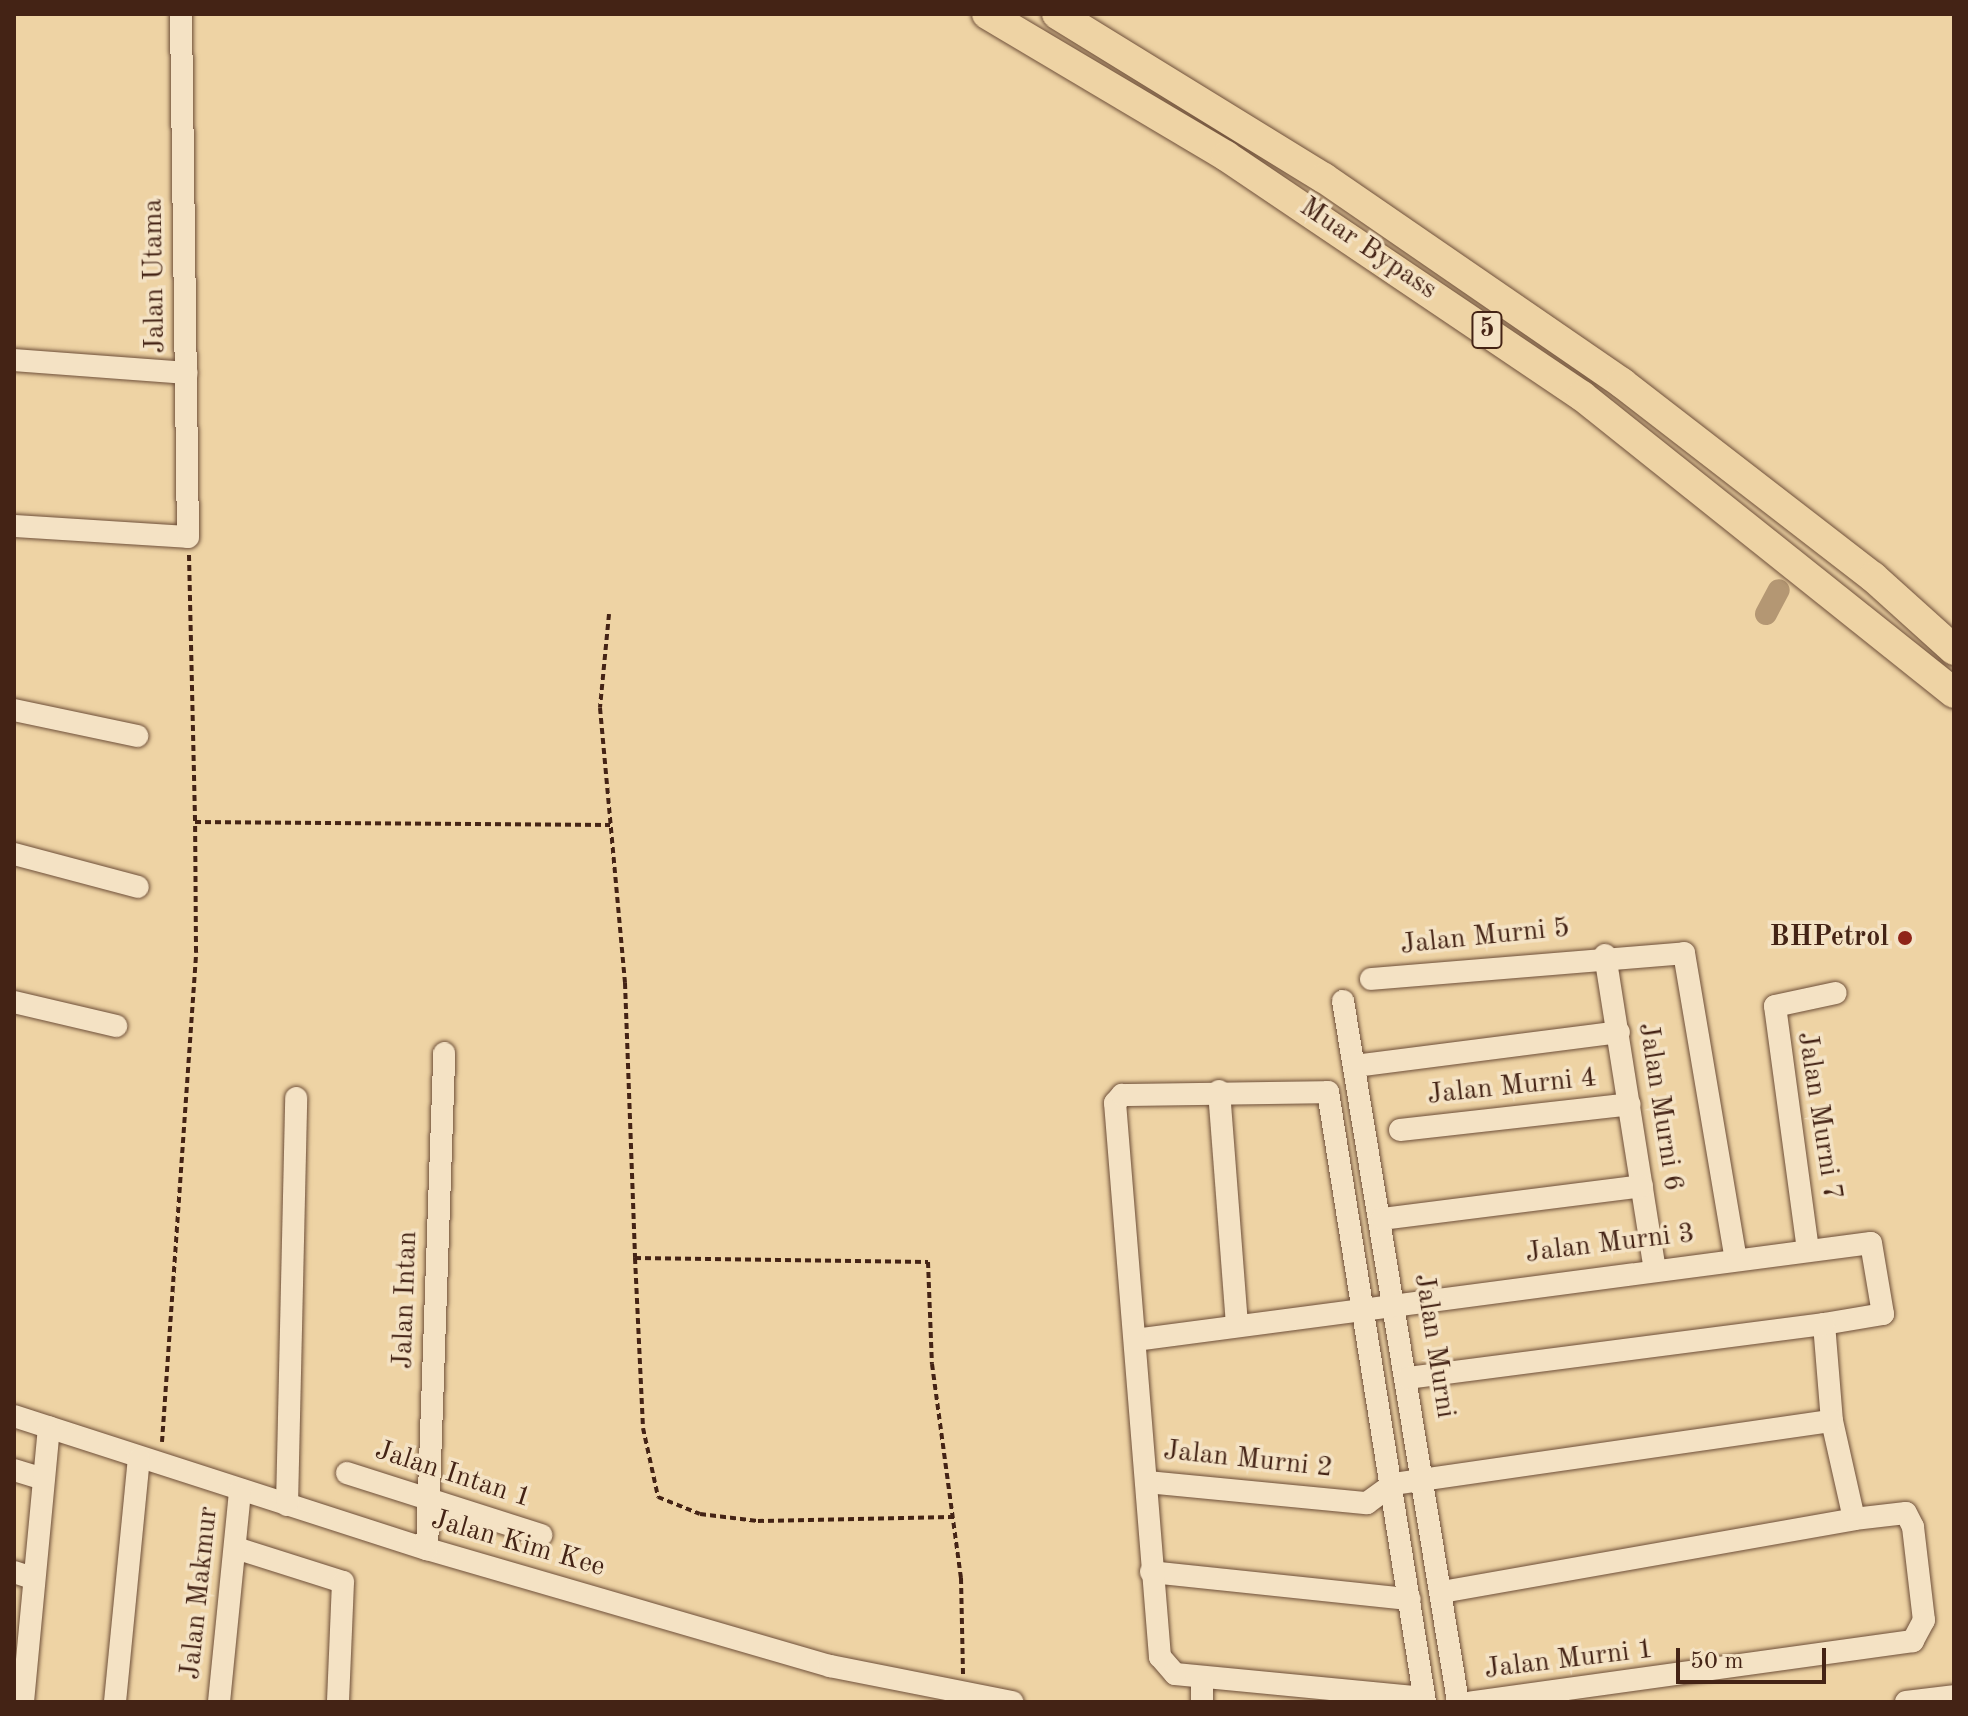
<!DOCTYPE html>
<style>
body{margin:0}
#map{position:relative;width:1968px;height:1716px;overflow:hidden;background:#eed3a4;font-family:"Old Standard TT",serif}
div>[style]{position:absolute}
.canal>*{height:22px;margin:-11px;padding:0 11px;transform-origin:11px;border-radius:11px;background:#b49773}
.path>*{height:4px;margin-top:-2px;transform-origin:0;background:repeating-linear-gradient(90deg,#442315 0 6px,transparent 0 10px)}
.roads{filter:drop-shadow(0 0 2px #6e4f39) drop-shadow(0 0 2px #6e4f39)}
.minor>*{height:22px;margin:-11px;padding:0 11px;transform-origin:11px;border-radius:11px;background:#f4e2c4}
.highway>*{height:30px;margin:-15px;padding:0 15px;transform-origin:15px;border-radius:15px;background:#eed3a4}
.dots>*{width:22px;height:22px;translate:-50% -50%;box-sizing:border-box;border:4px solid #f4e2c4;border-radius:50%}
span{translate:-50% -50%;white-space:nowrap;text-align:center;line-height:1.15;-webkit-text-stroke:7px #f4e2c4;paint-order:stroke}
.shield-label span{padding:2px 6px;background:#f4e2c4;border:2px solid;border-radius:6px;-webkit-text-stroke-width:0}
.shield-label{font-size:26px;color:#442315;font-weight:700}
.street-label{font-size:28px;color:#442315}
.poi-label{font-size:28px;color:#442315;font-weight:700}
.right{translate:-100% -50%;text-align:right}
.frame{position:absolute;inset:0;border:16px solid #442315;pointer-events:none}
.scale{position:absolute;left:1676px;top:1648px;width:150px;height:36px;box-sizing:border-box;border:4px solid #442315;border-top:0;padding-left:10px;font-size:24px;line-height:28px;white-space:nowrap;color:#442315;-webkit-text-stroke:6px #f4e2c4;paint-order:stroke}
</style>
<div id="map">
<div class="canal">
<i style="left:1766px;top:614px;width:27px;rotate:-62deg"></i>
</div>
<div class="path">
<i style="left:189px;top:555px;width:267px;rotate:88.7deg"></i>
<i style="left:195px;top:822px;width:415px;rotate:0.4deg"></i>
<i style="left:609px;top:614px;width:94px;rotate:95.5deg"></i>
<i style="left:600px;top:708px;width:276px;rotate:84.8deg"></i>
<i style="left:625px;top:983px;width:275px;rotate:87.9deg"></i>
<i style="left:635px;top:1258px;width:293px;rotate:0.8deg"></i>
<i style="left:928px;top:1262px;width:102px;rotate:87.8deg"></i>
<i style="left:932px;top:1364px;width:216px;rotate:82.3deg"></i>
<i style="left:961px;top:1578px;width:96px;rotate:88.8deg"></i>
<i style="left:635px;top:1258px;width:170px;rotate:87.3deg"></i>
<i style="left:643px;top:1428px;width:71px;rotate:77.7deg"></i>
<i style="left:658px;top:1497px;width:45px;rotate:22deg"></i>
<i style="left:700px;top:1514px;width:58px;rotate:6.9deg"></i>
<i style="left:758px;top:1521px;width:193px;rotate:-1.2deg"></i>
<i style="left:162px;top:1442px;width:491px;rotate:-86deg"></i>
<i style="left:196px;top:952px;width:130px;rotate:-90.4deg"></i>
</div>
<div class="roads">
<div class="minor">
<i style="left:14px;top:360px;width:173px;rotate:4.3deg"></i>
<i style="left:14px;top:526px;width:174px;rotate:3.6deg"></i>
<i style="left:188px;top:537px;width:523px;rotate:-90.77deg"></i>
<i style="left:14px;top:710px;width:126px;rotate:11.9deg"></i>
<i style="left:14px;top:854px;width:128px;rotate:14.9deg"></i>
<i style="left:1605px;top:955px;width:318px;rotate:81deg"></i>
<i style="left:1371px;top:979px;width:314px;rotate:-4.7deg"></i>
<i style="left:1684px;top:953px;width:311px;rotate:80.4deg"></i>
<i style="left:1343px;top:1001px;width:710px;rotate:80.68deg"></i>
<i style="left:14px;top:1002px;width:105px;rotate:13.2deg"></i>
<i style="left:1355px;top:1066px;width:266px;rotate:-7.3deg"></i>
<i style="left:1219px;top:1091px;width:235px;rotate:85.6deg"></i>
<i style="left:1400px;top:1130px;width:231px;rotate:-6.4deg"></i>
<i style="left:1382px;top:1219px;width:262px;rotate:-7.2deg"></i>
<i style="left:1808px;top:1250px;width:246px;rotate:-97.7deg"></i>
<i style="left:1775px;top:1006px;width:62px;rotate:-12deg"></i>
<i style="left:1135px;top:1340px;width:742px;rotate:-7.51deg"></i>
<i style="left:1871px;top:1243px;width:72px;rotate:80.4deg"></i>
<i style="left:1883px;top:1314px;width:60px;rotate:170.4deg"></i>
<i style="left:1824px;top:1324px;width:97px;rotate:85.3deg"></i>
<i style="left:1832px;top:1421px;width:100px;rotate:77.3deg"></i>
<i style="left:1408px;top:1378px;width:419px;rotate:-7.4deg"></i>
<i style="left:14px;top:1416px;width:434px;rotate:17.9deg"></i>
<i style="left:427px;top:1549px;width:420px;rotate:16.2deg"></i>
<i style="left:830px;top:1666px;width:186px;rotate:11.2deg"></i>
<i style="left:14px;top:1470px;width:30px;rotate:17deg"></i>
<i style="left:347px;top:1473px;width:204px;rotate:17.7deg"></i>
<i style="left:1147px;top:1482px;width:221px;rotate:5.5deg"></i>
<i style="left:1367px;top:1503px;width:32px;rotate:-36deg"></i>
<i style="left:1393px;top:1484px;width:443px;rotate:-8.2deg"></i>
<i style="left:287px;top:1505px;width:407px;rotate:-88.7deg"></i>
<i style="left:236px;top:1548px;width:112px;rotate:17.6deg"></i>
<i style="left:343px;top:1582px;width:120px;rotate:92.4deg"></i>
<i style="left:427px;top:1549px;width:496px;rotate:-88deg"></i>
<i style="left:14px;top:1572px;width:20px;rotate:18deg"></i>
<i style="left:1151px;top:1572px;width:260px;rotate:6deg"></i>
<i style="left:1442px;top:1592px;width:418px;rotate:-10deg"></i>
<i style="left:1854px;top:1519px;width:52px;rotate:-6.6deg"></i>
<i style="left:1906px;top:1513px;width:16px;rotate:63deg"></i>
<i style="left:1913px;top:1527px;width:94px;rotate:83.3deg"></i>
<i style="left:1924px;top:1620px;width:24px;rotate:118deg"></i>
<i style="left:1913px;top:1641px;width:446px;rotate:172.1deg"></i>
<i style="left:1202px;top:1677px;width:25px;rotate:90deg"></i>
<i style="left:1424px;top:1698px;width:250px;rotate:-174.5deg"></i>
<i style="left:1175px;top:1674px;width:23px;rotate:-131deg"></i>
<i style="left:1160px;top:1657px;width:556px;rotate:-94.64deg"></i>
<i style="left:1115px;top:1103px;width:11px;rotate:-49deg"></i>
<i style="left:1122px;top:1095px;width:206px;rotate:-0.8deg"></i>
<i style="left:1328px;top:1092px;width:618px;rotate:80.96deg"></i>
<i style="left:23px;top:1702px;width:276px;rotate:-84.6deg"></i>
<i style="left:115px;top:1702px;width:244px;rotate:-84.4deg"></i>
<i style="left:219px;top:1702px;width:213px;rotate:-84.3deg"></i>
<i style="left:1906px;top:1702px;width:48px;rotate:-7.1deg"></i>
</div>
<div class="highway">
<i style="left:987px;top:14px;width:278px;rotate:30.7deg"></i>
<i style="left:1226px;top:156px;width:429px;rotate:34deg"></i>
<i style="left:1582px;top:396px;width:476px;rotate:38.6deg"></i>
<i style="left:1057px;top:14px;width:313px;rotate:31.6deg"></i>
<i style="left:1324px;top:178px;width:362px;rotate:34.5deg"></i>
<i style="left:1622px;top:383px;width:317px;rotate:37.7deg"></i>
<i style="left:1873px;top:577px;width:109px;rotate:42deg"></i>
</div>
</div>
<div class="dots">
<i style="left:1905px;top:938px;background:#8f2418"></i>
</div>
<div class="shield-label">
<span style="left:1487px;top:330px">5</span>
</div>
<div class="street-label">
<span style="left:1368px;top:249px;rotate:34deg">Muar Bypass</span>
<span style="left:155px;top:276px;rotate:-91deg">Jalan Utama</span>
<span style="left:1485px;top:937px;rotate:-6deg">Jalan Murni 5</span>
<span style="left:1512px;top:1087px;rotate:-6deg">Jalan Murni 4</span>
<span style="left:1660px;top:1107px;rotate:81deg">Jalan Murni 6</span>
<span style="left:1819px;top:1116px;rotate:81deg">Jalan Murni 7</span>
<span style="left:1610px;top:1244px;rotate:-7deg">Jalan Murni 3</span>
<span style="left:406px;top:1300px;rotate:-88deg">Jalan Intan</span>
<span style="left:1434px;top:1346px;rotate:81deg">Jalan Murni</span>
<span style="left:1248px;top:1460px;rotate:6deg">Jalan Murni 2</span>
<span style="left:453px;top:1475px;rotate:18deg">Jalan Intan 1</span>
<span style="left:518px;top:1544px;rotate:16deg">Jalan Kim Kee</span>
<span style="left:200px;top:1593px;rotate:-84deg">Jalan Makmur</span>
<span style="left:1569px;top:1660px;rotate:-7deg">Jalan Murni 1</span>
</div>
<div class="poi-label">
<span class="right" style="left:1889px;top:938px">BHPetrol</span>
</div>
<div class="frame"></div>
<div class="scale">50 m</div>
</div>
